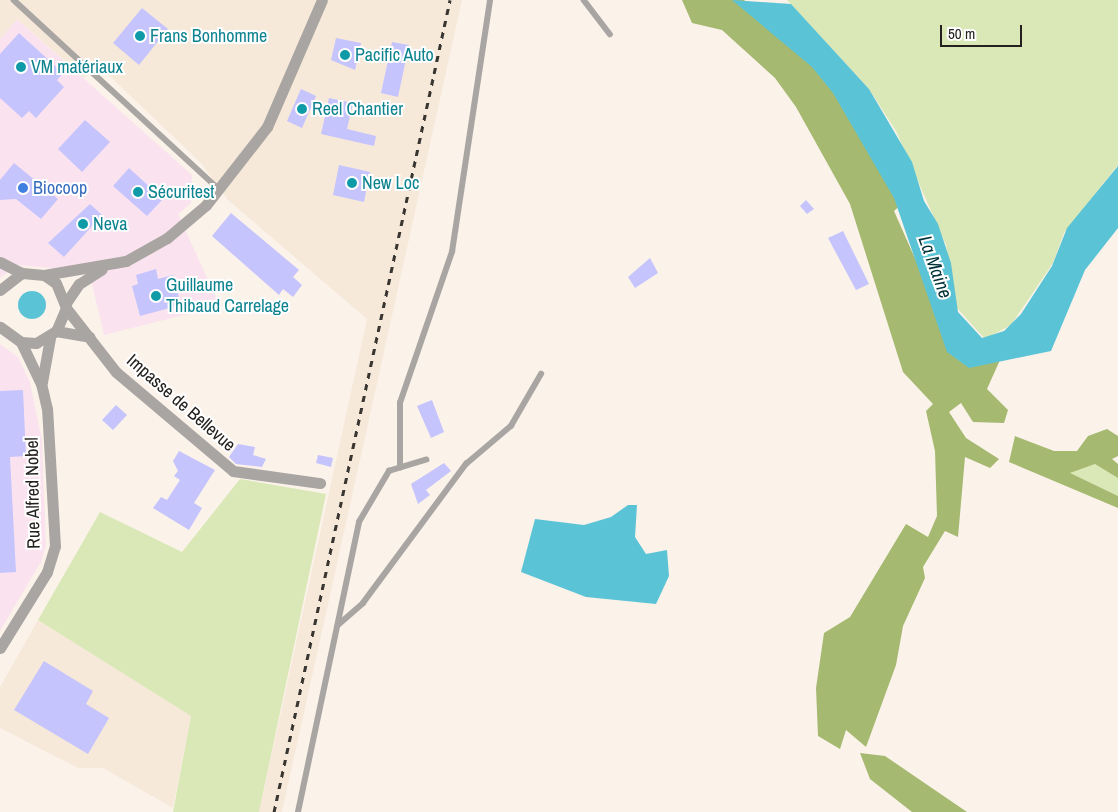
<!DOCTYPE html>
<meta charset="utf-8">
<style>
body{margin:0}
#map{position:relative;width:1118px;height:812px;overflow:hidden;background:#fbf2ea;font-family:"Archivo Narrow",sans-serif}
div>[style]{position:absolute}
.commercial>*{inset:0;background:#fae3ef}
.built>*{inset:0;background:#f7e9da}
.green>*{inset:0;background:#d9e8b6}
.forest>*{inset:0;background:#a5b970}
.water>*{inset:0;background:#5bc3d6}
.round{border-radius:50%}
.building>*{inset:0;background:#c5c4fd}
.lane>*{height:5.5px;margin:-2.75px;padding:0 2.75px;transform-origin:2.75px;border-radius:2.75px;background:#a9a5a2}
.street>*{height:11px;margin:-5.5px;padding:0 5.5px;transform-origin:5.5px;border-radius:5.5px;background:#a9a5a2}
.rail>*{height:3px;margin-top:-1.5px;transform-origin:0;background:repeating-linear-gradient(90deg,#393632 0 6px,transparent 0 12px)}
.dots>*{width:14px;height:14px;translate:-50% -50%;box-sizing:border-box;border:2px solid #fff;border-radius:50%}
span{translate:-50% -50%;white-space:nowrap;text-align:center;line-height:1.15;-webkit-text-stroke:4px #fff;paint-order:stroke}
.culture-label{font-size:18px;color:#0d838f}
.left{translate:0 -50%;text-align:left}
.shop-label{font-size:18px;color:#366cbe}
.street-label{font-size:18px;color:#23201d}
.water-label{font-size:19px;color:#00323a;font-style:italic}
.scale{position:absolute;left:940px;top:25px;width:82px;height:22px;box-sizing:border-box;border:2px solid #23201d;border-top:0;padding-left:6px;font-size:15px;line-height:18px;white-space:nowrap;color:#23201d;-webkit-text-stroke:4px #fff;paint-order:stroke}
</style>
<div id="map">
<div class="commercial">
<i style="clip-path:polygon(17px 19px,192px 175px,191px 203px,178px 214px,220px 306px,104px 335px,87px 263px,62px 269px,17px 265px,0 278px,0 39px)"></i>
<i style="clip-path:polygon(0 344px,18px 357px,30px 382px,42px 441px,46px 545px,41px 562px,0 631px)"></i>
</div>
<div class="built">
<i style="clip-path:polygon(0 0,462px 0,282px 812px,259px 812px,367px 319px,228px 200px,201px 163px,98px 65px,84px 78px,17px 19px,0 39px)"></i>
<i style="clip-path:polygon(38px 620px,191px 716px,173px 808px,103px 768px,78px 768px,0 728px,0 687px)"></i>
</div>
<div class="green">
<i style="clip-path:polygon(787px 0,1118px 0,1118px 165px,1064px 233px,1053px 263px,1011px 325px,985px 339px,957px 308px,946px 245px,896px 131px,869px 89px)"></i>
<i style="clip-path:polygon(1095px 464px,1118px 477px,1118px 496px,1069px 473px)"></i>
<i style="clip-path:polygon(240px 479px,326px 494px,259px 812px,173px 812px,191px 716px,38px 620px,100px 512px,182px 552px)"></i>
</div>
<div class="forest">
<i style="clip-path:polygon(682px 0,744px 0,830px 80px,904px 202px,894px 211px,917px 263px,930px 272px,952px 349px,1000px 360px,987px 389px,1008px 410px,1004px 423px,973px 422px,961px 403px,949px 412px,966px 438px,999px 459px,990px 468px,965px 457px,958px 537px,945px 531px,923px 567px,925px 578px,903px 626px,896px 665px,866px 747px,846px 730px,840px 749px,818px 736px,816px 688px,824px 633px,850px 617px,906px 524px,928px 537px,937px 516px,935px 451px,926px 411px,933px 404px,903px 372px,850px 204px,796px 107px,775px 78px,722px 30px,692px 23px)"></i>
<i style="clip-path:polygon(1107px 429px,1118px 436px,1118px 456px,1112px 459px,1118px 464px,1118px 478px,1095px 464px,1070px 473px,1118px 496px,1118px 508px,1009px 462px,1015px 436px,1054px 451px,1077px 451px,1088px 436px)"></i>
<i style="clip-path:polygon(860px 753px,885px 756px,967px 812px,912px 812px,870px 779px)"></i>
</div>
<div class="water">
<i style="clip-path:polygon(732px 0,791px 4px,869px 89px,912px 162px,924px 201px,938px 224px,951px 263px,958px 312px,982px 338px,1004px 331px,1021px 314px,1052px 266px,1067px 228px,1118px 166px,1118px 228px,1085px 270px,1051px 351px,969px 368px,947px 352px,894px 198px,833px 93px,812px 67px)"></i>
<i class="round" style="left:18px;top:291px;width:28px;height:28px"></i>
<i style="clip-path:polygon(628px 505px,637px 505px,635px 537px,646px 554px,667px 550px,669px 576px,656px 604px,586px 597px,521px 572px,535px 519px,584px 525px,611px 517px)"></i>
</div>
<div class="building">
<i style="clip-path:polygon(142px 8px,168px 29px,139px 65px,113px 43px)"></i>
<i style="clip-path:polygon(19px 33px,63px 73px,57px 80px,64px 87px,36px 118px,29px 111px,22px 118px,0 98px,0 54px)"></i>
<i style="clip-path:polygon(336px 38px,361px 43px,355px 70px,331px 60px)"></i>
<i style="clip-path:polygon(392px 42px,409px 45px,398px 97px,381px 93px)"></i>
<i style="clip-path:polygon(301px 89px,316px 96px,302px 128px,287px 121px)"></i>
<i style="clip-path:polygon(329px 98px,353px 103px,347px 129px,376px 136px,374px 146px,321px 134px)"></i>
<i style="clip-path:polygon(85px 120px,110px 142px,82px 172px,58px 149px)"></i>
<i style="clip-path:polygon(14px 163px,58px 199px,41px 219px,16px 199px,0 200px,0 180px)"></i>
<i style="clip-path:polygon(339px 165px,370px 172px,364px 202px,333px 195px)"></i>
<i style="clip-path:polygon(129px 168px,163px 199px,147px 216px,113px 186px)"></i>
<i style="clip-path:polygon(806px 200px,814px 209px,807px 214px,800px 206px)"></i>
<i style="clip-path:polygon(90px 204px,102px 215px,64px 257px,48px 243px)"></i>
<i style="clip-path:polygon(231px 213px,299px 270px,293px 277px,302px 285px,293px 297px,283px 289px,279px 295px,212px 236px)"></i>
<i style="clip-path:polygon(843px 231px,869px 284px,856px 290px,828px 238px)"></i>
<i style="clip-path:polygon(650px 258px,658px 273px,635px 288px,628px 277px)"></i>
<i style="clip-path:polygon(156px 269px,158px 279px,173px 275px,181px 305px,140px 316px,132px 286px,138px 284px,136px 275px)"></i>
<i style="clip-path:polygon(23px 390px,26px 456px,10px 457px,16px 572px,0 573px,0 391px)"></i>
<i style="clip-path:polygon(432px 400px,444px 432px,431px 438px,417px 406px)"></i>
<i style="clip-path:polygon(116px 405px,127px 415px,113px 430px,102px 420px)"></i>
<i style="clip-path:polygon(238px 444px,255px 447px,253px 455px,266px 459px,262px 467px,236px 464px,229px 457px)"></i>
<i style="clip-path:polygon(179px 451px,215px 470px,194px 503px,202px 508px,189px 530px,153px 508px,161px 497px,167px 500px,180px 480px,174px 476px,178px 471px,173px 461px)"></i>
<i style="clip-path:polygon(318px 455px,333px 458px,331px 467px,316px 463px)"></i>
<i style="clip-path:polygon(444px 463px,451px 471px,426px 490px,430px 495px,418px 504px,411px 484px)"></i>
<i style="clip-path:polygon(44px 661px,93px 691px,86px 704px,109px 718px,88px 754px,14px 710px)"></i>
</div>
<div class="lane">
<i style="left:14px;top:0;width:280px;rotate:42.7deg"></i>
<i style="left:584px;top:0;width:43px;rotate:52.6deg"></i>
<i style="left:400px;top:468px;width:65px;rotate:-90deg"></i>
<i style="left:400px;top:403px;width:160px;rotate:-71deg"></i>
<i style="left:452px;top:252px;width:255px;rotate:-81.4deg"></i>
<i style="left:338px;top:625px;width:33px;rotate:-41deg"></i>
<i style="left:363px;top:603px;width:173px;rotate:-53.5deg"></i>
<i style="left:466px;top:464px;width:59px;rotate:-40.2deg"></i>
<i style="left:511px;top:426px;width:60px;rotate:-60deg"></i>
<i style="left:298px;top:812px;width:296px;rotate:-78.1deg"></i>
<i style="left:359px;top:522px;width:59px;rotate:-59.5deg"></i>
<i style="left:389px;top:471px;width:39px;rotate:-17deg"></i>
</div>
<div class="street">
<i style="left:0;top:262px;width:25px;rotate:27deg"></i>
<i style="left:44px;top:275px;width:83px;rotate:-9.7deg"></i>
<i style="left:126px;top:261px;width:47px;rotate:-29.3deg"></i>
<i style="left:167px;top:238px;width:51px;rotate:-40.2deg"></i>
<i style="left:206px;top:205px;width:99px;rotate:-52deg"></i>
<i style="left:267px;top:127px;width:138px;rotate:-66.6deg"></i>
<i style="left:0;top:290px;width:28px;rotate:-38deg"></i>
<i style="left:22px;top:273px;width:22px;rotate:5deg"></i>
<i style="left:44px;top:275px;width:14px;rotate:34deg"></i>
<i style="left:56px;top:283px;width:27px;rotate:68deg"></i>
<i style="left:66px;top:308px;width:25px;rotate:113deg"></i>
<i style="left:56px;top:331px;width:23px;rotate:149deg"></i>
<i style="left:36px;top:343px;width:15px;rotate:-176deg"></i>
<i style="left:21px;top:342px;width:26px;rotate:-144deg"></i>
<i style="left:66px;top:303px;width:23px;rotate:-56deg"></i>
<i style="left:79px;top:284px;width:27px;rotate:-33deg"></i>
<i style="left:66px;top:308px;width:81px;rotate:52deg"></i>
<i style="left:116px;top:372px;width:153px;rotate:40.2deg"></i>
<i style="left:233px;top:471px;width:88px;rotate:7.9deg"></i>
<i style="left:56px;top:331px;width:34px;rotate:10deg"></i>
<i style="left:42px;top:382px;width:45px;rotate:-79.7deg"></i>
<i style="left:0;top:648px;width:89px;rotate:-58.3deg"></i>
<i style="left:47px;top:572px;width:27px;rotate:-73deg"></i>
<i style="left:55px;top:546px;width:137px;rotate:-93.3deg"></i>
<i style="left:47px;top:409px;width:26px;rotate:-103deg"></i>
<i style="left:41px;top:384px;width:47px;rotate:-115.5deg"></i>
</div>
<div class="rail">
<i style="left:274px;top:812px;width:831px;rotate:-77.77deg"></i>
</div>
<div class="dots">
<i style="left:140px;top:36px;background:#0f9aa8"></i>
<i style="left:345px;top:55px;background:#0f9aa8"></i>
<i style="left:21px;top:67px;background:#0f9aa8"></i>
<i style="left:302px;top:109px;background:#0f9aa8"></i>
<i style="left:352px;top:183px;background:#0f9aa8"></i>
<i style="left:23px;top:188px;background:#3f7fe0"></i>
<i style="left:138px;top:192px;background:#0f9aa8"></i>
<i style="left:83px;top:224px;background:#0f9aa8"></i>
<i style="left:156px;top:296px;background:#0f9aa8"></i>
</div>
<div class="culture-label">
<span class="left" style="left:150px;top:36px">Frans Bonhomme</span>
<span class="left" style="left:355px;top:55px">Pacific Auto</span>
<span class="left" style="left:31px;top:67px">VM matériaux</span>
<span class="left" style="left:312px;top:109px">Reel Chantier</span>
<span class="left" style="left:362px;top:183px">New Loc</span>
<span class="left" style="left:148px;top:192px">Sécuritest</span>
<span class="left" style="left:93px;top:224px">Neva</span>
<span class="left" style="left:166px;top:296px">Guillaume<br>Thibaud Carrelage</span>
</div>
<div class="shop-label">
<span class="left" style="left:33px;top:188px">Biocoop</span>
</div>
<div class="street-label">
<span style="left:181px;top:403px;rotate:41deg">Impasse de Bellevue</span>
<span style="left:33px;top:493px;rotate:-91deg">Rue Alfred Nobel</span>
</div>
<div class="water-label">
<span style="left:935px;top:267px;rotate:70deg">La Maine</span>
</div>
<div class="scale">50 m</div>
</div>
